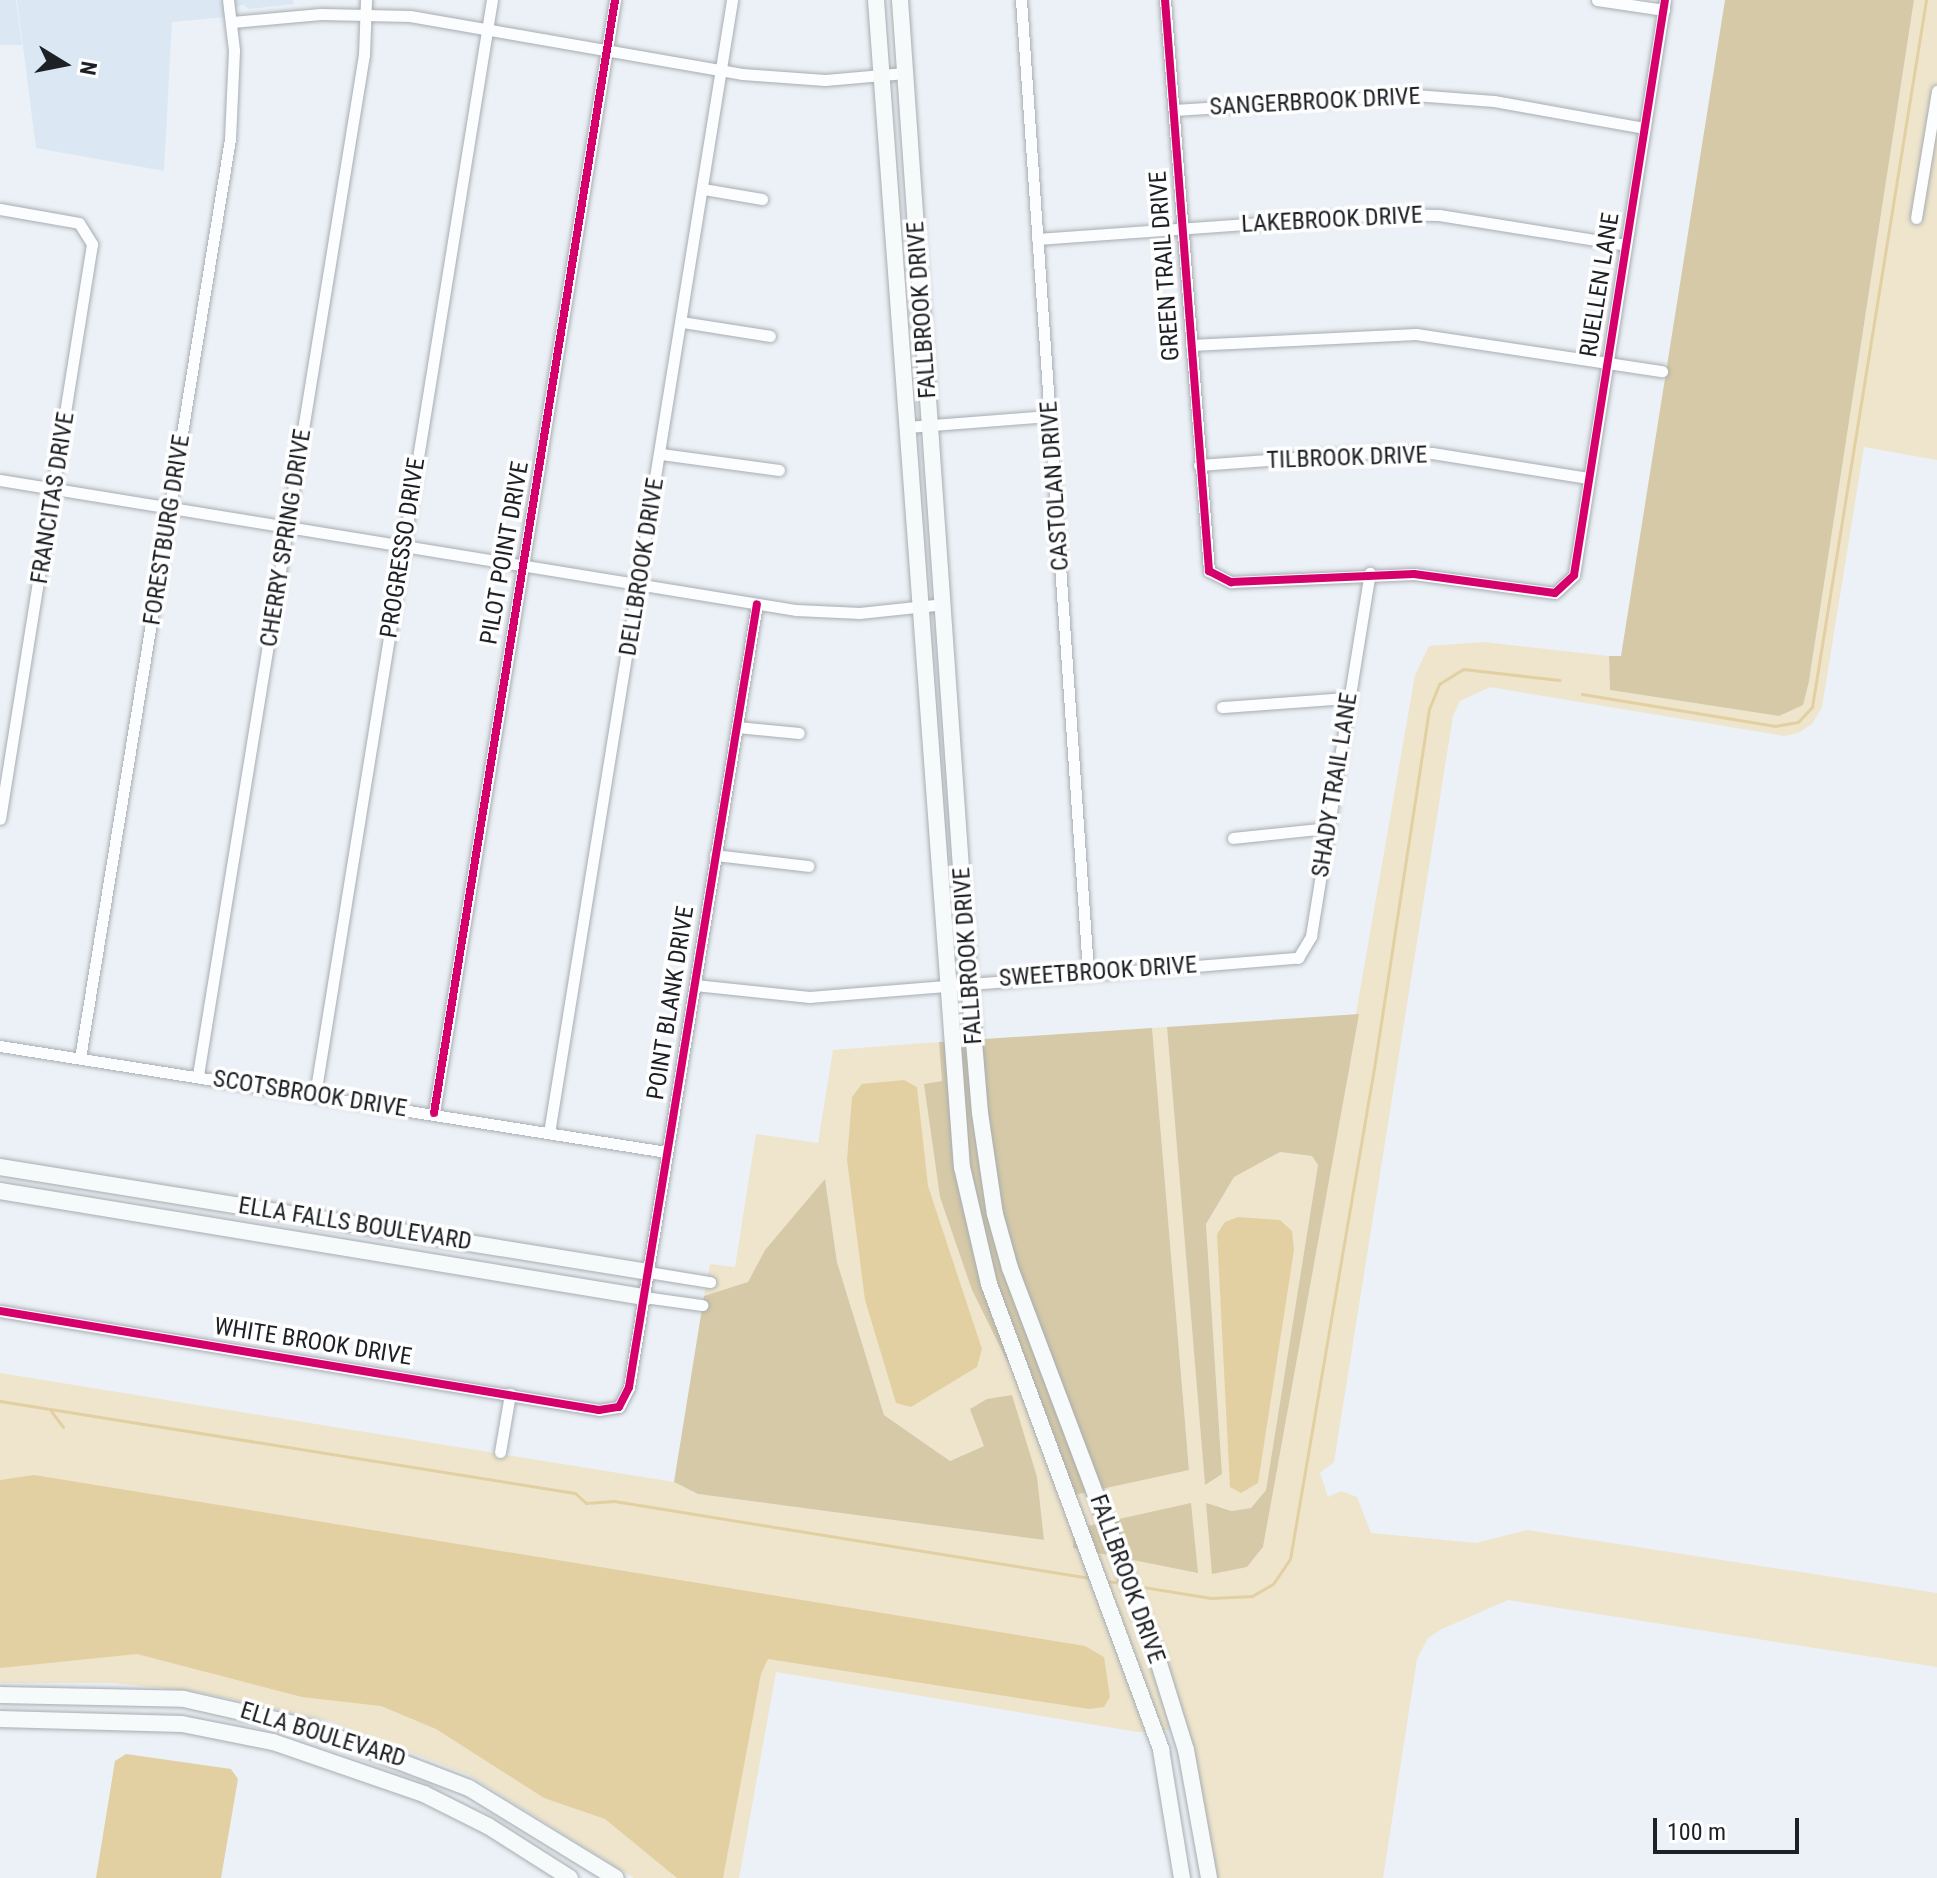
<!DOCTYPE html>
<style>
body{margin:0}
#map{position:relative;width:1937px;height:1878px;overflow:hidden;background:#ebf1f6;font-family:"Roboto Condensed",sans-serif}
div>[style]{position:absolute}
.built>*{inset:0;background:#dbe8f3}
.green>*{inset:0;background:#eee5cc}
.forest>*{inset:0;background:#d5c9a7}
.water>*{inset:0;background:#e2d0a3}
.stream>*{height:3px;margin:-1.5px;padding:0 1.5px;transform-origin:1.5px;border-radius:1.5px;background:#e2d0a3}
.roads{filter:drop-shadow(0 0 2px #a8adb1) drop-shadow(0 0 2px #a8adb1)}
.street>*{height:11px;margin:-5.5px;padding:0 5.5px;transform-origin:5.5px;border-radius:5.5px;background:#fcfdfe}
.secondary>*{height:16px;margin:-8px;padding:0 8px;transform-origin:8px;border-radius:8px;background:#f7fafb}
.cycleway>*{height:8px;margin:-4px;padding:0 4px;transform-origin:4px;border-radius:4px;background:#d6006c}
span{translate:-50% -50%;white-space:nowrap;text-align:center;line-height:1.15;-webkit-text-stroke:7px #fff;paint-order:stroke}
.street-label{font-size:24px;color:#1d2125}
.north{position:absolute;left:24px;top:24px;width:80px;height:80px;-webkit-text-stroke:6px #fff;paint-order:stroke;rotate:100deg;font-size:22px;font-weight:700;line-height:32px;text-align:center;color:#1d2125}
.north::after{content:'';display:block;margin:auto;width:28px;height:36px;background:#1d2125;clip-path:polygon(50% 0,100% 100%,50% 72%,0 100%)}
.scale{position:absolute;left:1653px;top:1818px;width:146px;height:36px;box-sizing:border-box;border:4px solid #1d2125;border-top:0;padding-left:10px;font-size:24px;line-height:28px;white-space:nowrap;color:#1d2125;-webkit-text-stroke:6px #fff;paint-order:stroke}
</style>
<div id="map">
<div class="built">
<i style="clip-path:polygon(0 0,16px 0,22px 45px,0 45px)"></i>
<i style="clip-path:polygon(17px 0,293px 0,294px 4px,249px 9px,243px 5px,225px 8px,226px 17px,172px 22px,164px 171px,36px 148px)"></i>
</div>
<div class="green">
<i style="clip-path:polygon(1914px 0,1937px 0,1937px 460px,1864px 447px,1822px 707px,1812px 724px,1798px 733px,1784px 736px,1490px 687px,1460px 701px,1453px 716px,1334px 1462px,1320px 1473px,1328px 1497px,1341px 1491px,1357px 1497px,1371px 1533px,1476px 1543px,1527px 1530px,1937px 1593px,1937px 1667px,1508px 1600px,1442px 1629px,1428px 1638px,1417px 1659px,1383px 1878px,1217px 1878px,1189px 1729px,1138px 1732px,776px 1672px,739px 1878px,634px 1878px,469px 1775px,330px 1721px,198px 1692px,113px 1683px,0 1683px,0 1373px,674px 1482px,698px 1494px,1044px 1540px,984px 1446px,950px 1461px,884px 1415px,837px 1262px,825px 1180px,765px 1250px,748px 1282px,704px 1296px,710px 1264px,735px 1267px,756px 1134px,818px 1143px,833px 1050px,939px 1042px,942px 1081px,925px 1084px,972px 1290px,1007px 1361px,1189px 1470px,1152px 1028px,1167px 1027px,1205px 1484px,1222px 1474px,1206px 1224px,1234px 1176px,1280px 1152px,1312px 1156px,1318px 1165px,1266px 1490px,1251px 1508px,1232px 1511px,1220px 1506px,1247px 1567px,1263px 1547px,1415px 675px,1429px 646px,1484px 642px,1609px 656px,1610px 690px,1779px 716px,1809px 681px)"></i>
</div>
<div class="forest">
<i style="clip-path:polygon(1725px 0,1914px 0,1809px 681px,1803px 705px,1779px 716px,1610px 690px,1609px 656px,1621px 656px)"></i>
<i style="clip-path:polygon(1359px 1014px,1263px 1547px,1247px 1567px,1212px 1574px,1206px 1503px,1232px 1511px,1251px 1508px,1266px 1490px,1318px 1165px,1312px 1156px,1280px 1152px,1234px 1177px,1206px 1224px,1222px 1474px,1205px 1485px,1167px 1027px)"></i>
<i style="clip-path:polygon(1152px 1028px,1189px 1470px,1069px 1496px,1035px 1393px,1007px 1361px,972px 1290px,940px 1197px,924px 1084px,942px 1081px,939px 1042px)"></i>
<i style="clip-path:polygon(825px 1179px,837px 1262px,884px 1415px,950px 1461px,984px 1446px,970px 1409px,987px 1399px,1012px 1395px,1037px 1477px,1044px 1540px,698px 1494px,674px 1482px,704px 1296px,748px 1282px,765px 1250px)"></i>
<i style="clip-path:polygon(1191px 1503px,1198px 1573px,1073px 1548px,1074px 1529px)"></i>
</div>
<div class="water">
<i style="clip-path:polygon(904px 1080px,917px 1087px,928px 1186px,982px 1349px,977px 1367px,911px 1407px,896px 1403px,865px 1300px,847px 1160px,852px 1097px,862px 1084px)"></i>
<i style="clip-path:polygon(1238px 1217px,1280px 1220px,1292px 1231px,1294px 1250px,1258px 1483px,1241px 1493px,1230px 1487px,1217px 1234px,1225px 1222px)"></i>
<i style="clip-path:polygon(34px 1475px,1085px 1646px,1104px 1657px,1110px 1697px,1104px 1707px,1089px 1709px,768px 1659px,761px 1674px,723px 1878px,677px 1878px,605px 1819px,544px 1798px,436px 1729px,381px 1706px,302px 1697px,137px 1654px,0 1668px,0 1480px)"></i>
<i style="clip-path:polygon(126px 1754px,231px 1769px,238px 1779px,221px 1878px,96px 1878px,115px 1761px)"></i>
</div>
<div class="stream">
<i style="left:1582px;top:694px;width:196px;rotate:9.4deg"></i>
<i style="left:1775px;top:726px;width:23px;rotate:-10deg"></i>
<i style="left:1798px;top:722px;width:21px;rotate:-47deg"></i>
<i style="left:1812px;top:707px;width:716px;rotate:-80.84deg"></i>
<i style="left:0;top:1401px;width:582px;rotate:9.09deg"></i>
<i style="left:575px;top:1493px;width:15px;rotate:42deg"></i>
<i style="left:586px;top:1503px;width:28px;rotate:-4deg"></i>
<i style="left:614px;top:1501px;width:482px;rotate:9.2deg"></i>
<i style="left:51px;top:1411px;width:20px;rotate:53deg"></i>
<i style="left:1105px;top:1581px;width:17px;rotate:7deg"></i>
<i style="left:1137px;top:1586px;width:75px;rotate:9.2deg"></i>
<i style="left:1211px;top:1598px;width:41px;rotate:-2.8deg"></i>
<i style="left:1252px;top:1596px;width:24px;rotate:-30deg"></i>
<i style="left:1273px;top:1584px;width:30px;rotate:-56deg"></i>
<i style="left:1290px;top:1559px;width:504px;rotate:-80.29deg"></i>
<i style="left:1375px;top:1062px;width:357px;rotate:-81.3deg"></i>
<i style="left:1429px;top:709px;width:27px;rotate:-68deg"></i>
<i style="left:1439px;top:684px;width:28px;rotate:-32deg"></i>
<i style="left:1463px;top:669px;width:97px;rotate:6.5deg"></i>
</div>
<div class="roads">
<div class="street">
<i style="left:1021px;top:0;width:973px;rotate:86.05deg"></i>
<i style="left:1165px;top:0;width:573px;rotate:85.59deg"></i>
<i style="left:1209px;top:571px;width:25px;rotate:27deg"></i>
<i style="left:1231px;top:582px;width:183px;rotate:-2.5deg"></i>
<i style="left:1414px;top:574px;width:142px;rotate:7.7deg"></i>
<i style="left:1555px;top:593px;width:26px;rotate:-43deg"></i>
<i style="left:1574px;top:575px;width:582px;rotate:-81.01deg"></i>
<i style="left:1597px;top:0;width:68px;rotate:8.5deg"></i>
<i style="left:232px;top:22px;width:89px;rotate:-5.1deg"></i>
<i style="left:321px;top:14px;width:89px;rotate:1.3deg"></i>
<i style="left:410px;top:16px;width:337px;rotate:9.9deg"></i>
<i style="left:742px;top:74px;width:83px;rotate:4.1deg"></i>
<i style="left:825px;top:80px;width:80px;rotate:-5deg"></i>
<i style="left:1174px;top:110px;width:240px;rotate:-3.6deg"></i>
<i style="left:1414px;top:95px;width:80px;rotate:4.3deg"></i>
<i style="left:1494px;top:101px;width:152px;rotate:10.2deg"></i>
<i style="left:704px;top:189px;width:59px;rotate:9.8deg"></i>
<i style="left:0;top:209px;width:80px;rotate:10deg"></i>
<i style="left:79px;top:223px;width:25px;rotate:58deg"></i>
<i style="left:92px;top:244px;width:582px;rotate:99.09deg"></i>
<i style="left:1916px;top:218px;width:129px;rotate:-80.6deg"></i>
<i style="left:1037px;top:239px;width:348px;rotate:-4.1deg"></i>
<i style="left:1384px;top:214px;width:55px;rotate:1deg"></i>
<i style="left:1439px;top:215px;width:189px;rotate:9.1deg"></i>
<i style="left:682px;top:322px;width:89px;rotate:9deg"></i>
<i style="left:1191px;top:345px;width:225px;rotate:-2.8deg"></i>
<i style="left:1416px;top:334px;width:249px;rotate:8.6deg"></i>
<i style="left:906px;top:427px;width:144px;rotate:-4.4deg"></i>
<i style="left:661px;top:454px;width:119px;rotate:7.7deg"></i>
<i style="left:1199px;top:465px;width:178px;rotate:-4.2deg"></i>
<i style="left:1377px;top:452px;width:55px;rotate:1deg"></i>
<i style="left:1432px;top:453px;width:158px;rotate:9.1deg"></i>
<i style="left:0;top:480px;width:807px;rotate:9.28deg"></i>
<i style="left:796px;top:610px;width:64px;rotate:2.7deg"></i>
<i style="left:860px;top:613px;width:84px;rotate:-6.1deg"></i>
<i style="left:1222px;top:707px;width:126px;rotate:-4.1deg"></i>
<i style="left:737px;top:727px;width:62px;rotate:5.5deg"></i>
<i style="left:1233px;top:838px;width:96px;rotate:-6deg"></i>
<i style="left:715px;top:855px;width:94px;rotate:6.7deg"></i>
<i style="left:695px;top:985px;width:115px;rotate:6deg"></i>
<i style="left:809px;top:997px;width:491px;rotate:-4.6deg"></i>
<i style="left:1298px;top:958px;width:26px;rotate:-59deg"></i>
<i style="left:1311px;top:936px;width:368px;rotate:-80.8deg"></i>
<i style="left:0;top:1046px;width:674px;rotate:9.04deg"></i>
<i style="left:80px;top:1058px;width:931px;rotate:-80.73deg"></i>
<i style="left:230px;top:139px;width:89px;rotate:-87.4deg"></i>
<i style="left:234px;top:50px;width:50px;rotate:-96.8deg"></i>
<i style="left:198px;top:1075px;width:1033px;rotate:-80.76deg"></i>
<i style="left:364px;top:55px;width:55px;rotate:-87.9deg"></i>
<i style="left:315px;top:1095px;width:1109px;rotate:-80.82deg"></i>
<i style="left:434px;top:1113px;width:1128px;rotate:-80.76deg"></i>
<i style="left:549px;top:1133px;width:1148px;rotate:-80.82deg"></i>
<i style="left:648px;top:1272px;width:63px;rotate:9.2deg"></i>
<i style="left:644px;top:1297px;width:59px;rotate:7.9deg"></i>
<i style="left:0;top:1311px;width:607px;rotate:9.38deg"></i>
<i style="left:599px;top:1410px;width:20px;rotate:-9deg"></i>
<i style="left:619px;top:1407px;width:22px;rotate:-63deg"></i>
<i style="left:629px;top:1387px;width:793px;rotate:-80.72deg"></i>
<i style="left:500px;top:1452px;width:59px;rotate:-80.2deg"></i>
</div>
<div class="secondary">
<i style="left:876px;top:0;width:1170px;rotate:85.79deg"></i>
<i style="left:962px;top:1167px;width:120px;rotate:77deg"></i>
<i style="left:989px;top:1284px;width:497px;rotate:69.7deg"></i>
<i style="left:1161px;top:1750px;width:130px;rotate:80.7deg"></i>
<i style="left:900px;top:0;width:984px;rotate:85.98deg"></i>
<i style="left:969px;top:982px;width:131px;rotate:85.2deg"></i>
<i style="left:980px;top:1113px;width:102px;rotate:81.6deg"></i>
<i style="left:995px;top:1214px;width:56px;rotate:74.5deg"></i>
<i style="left:1010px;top:1268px;width:416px;rotate:69.3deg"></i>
<i style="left:1157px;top:1657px;width:97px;rotate:72.7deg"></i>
<i style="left:1186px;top:1750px;width:130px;rotate:79.8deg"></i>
<i style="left:0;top:1167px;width:656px;rotate:9.2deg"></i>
<i style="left:0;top:1191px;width:653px;rotate:9.35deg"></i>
<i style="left:0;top:1695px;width:184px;rotate:1.2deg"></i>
<i style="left:184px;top:1699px;width:131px;rotate:12.8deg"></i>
<i style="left:312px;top:1728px;width:168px;rotate:20.9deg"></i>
<i style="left:469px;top:1788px;width:172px;rotate:31.5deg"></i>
<i style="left:0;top:1719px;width:182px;rotate:1.6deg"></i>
<i style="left:182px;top:1724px;width:93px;rotate:11.2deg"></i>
<i style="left:273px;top:1742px;width:160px;rotate:19deg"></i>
<i style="left:424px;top:1794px;width:72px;rotate:26.6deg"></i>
<i style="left:488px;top:1826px;width:97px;rotate:32.4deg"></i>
</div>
</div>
<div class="cycleway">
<i style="left:1165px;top:0;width:573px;rotate:85.59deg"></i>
<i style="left:1209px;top:571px;width:25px;rotate:27deg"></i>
<i style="left:1231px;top:582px;width:183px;rotate:-2.5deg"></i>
<i style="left:1414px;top:574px;width:142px;rotate:7.7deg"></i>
<i style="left:1555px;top:593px;width:26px;rotate:-43deg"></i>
<i style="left:1574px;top:575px;width:582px;rotate:-81.01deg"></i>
<i style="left:434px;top:1113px;width:1128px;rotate:-80.76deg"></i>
<i style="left:0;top:1311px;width:607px;rotate:9.38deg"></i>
<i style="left:599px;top:1410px;width:20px;rotate:-9deg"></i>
<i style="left:619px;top:1407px;width:22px;rotate:-63deg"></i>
<i style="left:629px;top:1387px;width:793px;rotate:-80.72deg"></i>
</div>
<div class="street-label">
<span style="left:1315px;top:102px;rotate:-3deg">SANGERBROOK DRIVE</span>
<span style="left:1332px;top:220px;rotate:-3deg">LAKEBROOK DRIVE</span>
<span style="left:1165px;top:266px;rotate:-94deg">GREEN TRAIL DRIVE</span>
<span style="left:1600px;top:285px;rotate:-81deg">RUELLEN LANE</span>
<span style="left:922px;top:310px;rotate:-94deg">FALLBROOK DRIVE</span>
<span style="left:1347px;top:458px;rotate:-2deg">TILBROOK DRIVE</span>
<span style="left:1055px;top:486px;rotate:-94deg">CASTOLAN DRIVE</span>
<span style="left:53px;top:498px;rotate:-81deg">FRANCITAS DRIVE</span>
<span style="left:167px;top:530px;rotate:-81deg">FORESTBURG DRIVE</span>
<span style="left:286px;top:538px;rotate:-81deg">CHERRY SPRING DRIVE</span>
<span style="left:403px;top:548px;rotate:-81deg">PROGRESSO DRIVE</span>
<span style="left:505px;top:553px;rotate:-80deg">PILOT POINT DRIVE</span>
<span style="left:642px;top:567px;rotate:-81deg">DELLBROOK DRIVE</span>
<span style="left:1335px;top:785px;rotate:-81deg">SHADY TRAIL LANE</span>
<span style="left:968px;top:956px;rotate:-94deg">FALLBROOK DRIVE</span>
<span style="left:1098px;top:972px;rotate:-4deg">SWEETBROOK DRIVE</span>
<span style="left:671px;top:1003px;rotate:-81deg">POINT BLANK DRIVE</span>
<span style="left:310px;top:1094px;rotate:9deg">SCOTSBROOK DRIVE</span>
<span style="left:355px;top:1224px;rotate:9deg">ELLA FALLS BOULEVARD</span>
<span style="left:313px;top:1342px;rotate:9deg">WHITE BROOK DRIVE</span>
<span style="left:1127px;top:1579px;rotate:70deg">FALLBROOK DRIVE</span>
<span style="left:323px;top:1735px;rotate:17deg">ELLA BOULEVARD</span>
</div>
<div class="north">N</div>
<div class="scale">100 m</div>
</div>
